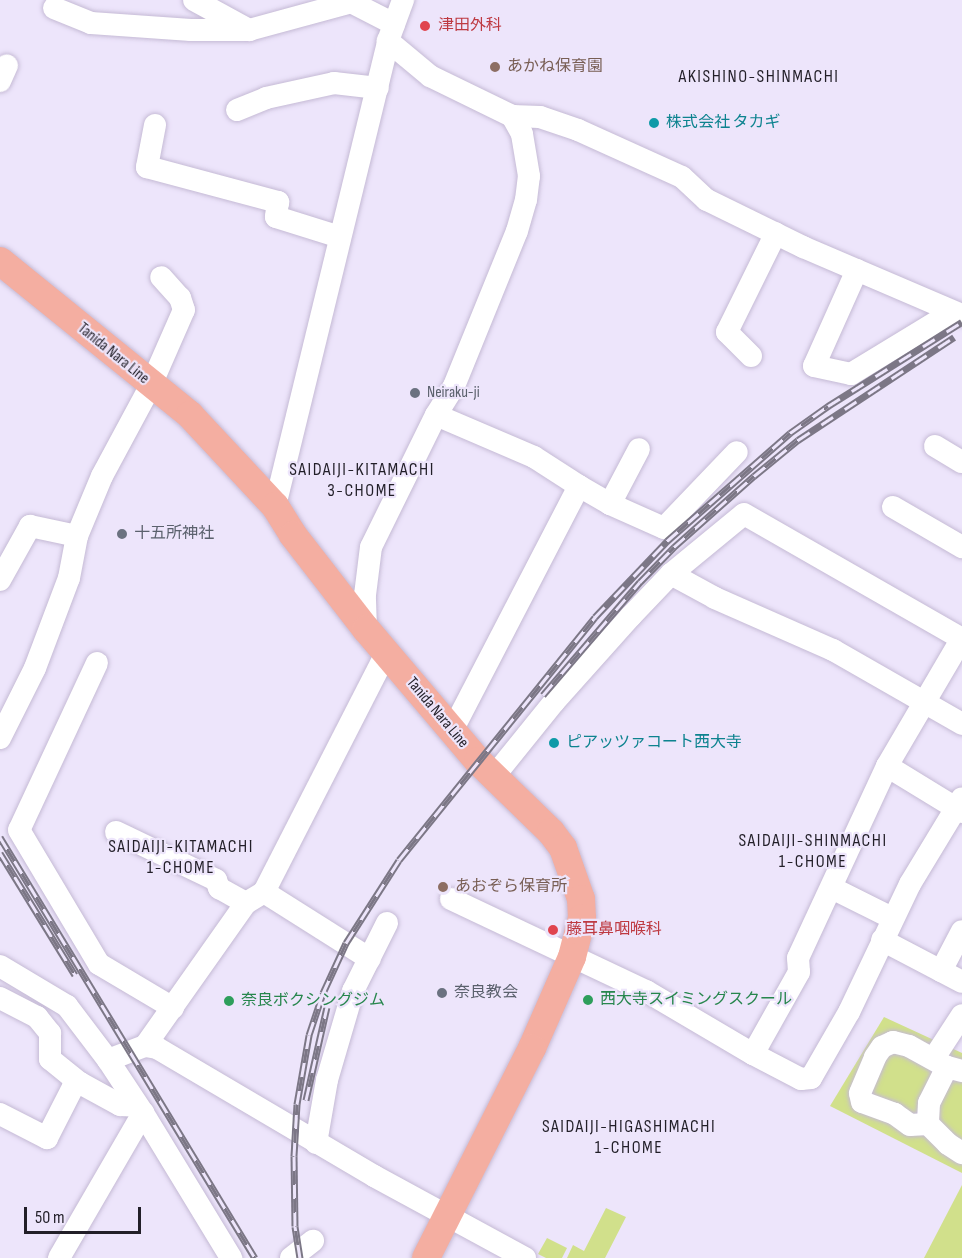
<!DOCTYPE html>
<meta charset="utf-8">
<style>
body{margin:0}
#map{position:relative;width:962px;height:1258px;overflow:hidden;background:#ede5fb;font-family:"Sofia Sans Condensed","Noto Sans JP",sans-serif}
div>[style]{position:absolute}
.green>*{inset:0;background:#d1e08b}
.roads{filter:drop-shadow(0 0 2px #c5bad5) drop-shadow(0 0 2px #c5bad5)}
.minor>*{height:22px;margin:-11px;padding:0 11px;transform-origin:11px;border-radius:11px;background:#fff}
.major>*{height:28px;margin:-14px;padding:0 14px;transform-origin:14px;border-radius:14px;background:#f4aea1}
.rail>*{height:7px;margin-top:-3.5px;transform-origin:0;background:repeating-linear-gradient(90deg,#ede5fb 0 14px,#7c7786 0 28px);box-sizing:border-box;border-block:2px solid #7c7786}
.dots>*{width:16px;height:16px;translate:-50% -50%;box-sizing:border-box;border:3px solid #ede5fb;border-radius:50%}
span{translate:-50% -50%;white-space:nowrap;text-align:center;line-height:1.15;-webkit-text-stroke:4.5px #ede5fb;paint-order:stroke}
.health-label{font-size:16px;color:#be3a42}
.left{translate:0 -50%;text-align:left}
.education-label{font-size:16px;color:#785e54}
.culture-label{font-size:16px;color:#0d838f}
.street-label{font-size:16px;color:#221f28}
.worship-label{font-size:16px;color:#5b616d}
.leisure-label{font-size:16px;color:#27864d}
.neighbourhood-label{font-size:18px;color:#221f28;letter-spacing:1.5px}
.scale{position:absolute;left:24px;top:1207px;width:117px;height:27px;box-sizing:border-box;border:3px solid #221f28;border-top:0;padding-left:8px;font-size:18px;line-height:21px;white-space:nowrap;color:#221f28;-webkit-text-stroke:4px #ede5fb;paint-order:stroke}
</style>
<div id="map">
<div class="green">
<i style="clip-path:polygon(884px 1017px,962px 1053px,962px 1173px,830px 1106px)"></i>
<i style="clip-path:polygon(962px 1185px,962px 1258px,924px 1258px)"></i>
<i style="clip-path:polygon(606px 1208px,626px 1217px,605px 1258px,567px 1258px,573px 1245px,584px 1251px)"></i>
<i style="clip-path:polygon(547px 1238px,567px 1248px,562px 1258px,546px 1258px,538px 1254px)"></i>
</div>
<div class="roads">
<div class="minor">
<i style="left:194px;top:0;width:63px;rotate:28.6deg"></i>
<i style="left:249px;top:30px;width:107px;rotate:-15.2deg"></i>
<i style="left:347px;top:0;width:53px;rotate:27.1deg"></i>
<i style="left:54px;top:8px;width:40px;rotate:22deg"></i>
<i style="left:91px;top:23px;width:100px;rotate:4deg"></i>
<i style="left:191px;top:30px;width:58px"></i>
<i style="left:0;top:81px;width:17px;rotate:-66deg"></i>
<i style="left:237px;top:110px;width:31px;rotate:-22deg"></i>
<i style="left:266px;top:98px;width:70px;rotate:-12.4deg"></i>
<i style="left:334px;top:83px;width:44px;rotate:6.5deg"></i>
<i style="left:512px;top:116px;width:28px;rotate:2deg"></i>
<i style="left:540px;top:117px;width:40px;rotate:18.9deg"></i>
<i style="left:578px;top:130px;width:114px;rotate:24.3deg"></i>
<i style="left:682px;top:177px;width:34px;rotate:43deg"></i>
<i style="left:707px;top:200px;width:107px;rotate:26.1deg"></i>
<i style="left:803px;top:247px;width:173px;rotate:23.2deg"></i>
<i style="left:155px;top:125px;width:43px;rotate:100.8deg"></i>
<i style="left:147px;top:167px;width:136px;rotate:15deg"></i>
<i style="left:278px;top:202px;width:15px;rotate:98deg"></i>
<i style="left:276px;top:217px;width:67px;rotate:17.4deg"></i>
<i style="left:857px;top:270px;width:105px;rotate:114.1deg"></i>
<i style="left:814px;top:366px;width:38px;rotate:12deg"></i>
<i style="left:851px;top:374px;width:117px;rotate:-31.4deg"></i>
<i style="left:751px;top:356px;width:34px;rotate:-135deg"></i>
<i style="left:727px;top:332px;width:110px;rotate:-63.7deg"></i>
<i style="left:436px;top:415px;width:107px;rotate:23.2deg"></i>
<i style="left:534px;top:457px;width:54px;rotate:32.8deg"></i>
<i style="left:579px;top:486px;width:276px;rotate:117.4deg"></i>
<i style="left:935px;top:446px;width:31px;rotate:31deg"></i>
<i style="left:579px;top:486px;width:36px;rotate:30deg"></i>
<i style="left:610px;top:504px;width:59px;rotate:24deg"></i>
<i style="left:664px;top:528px;width:105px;rotate:-46.2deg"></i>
<i style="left:610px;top:504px;width:62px;rotate:-62.2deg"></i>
<i style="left:275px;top:506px;width:479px;rotate:-76.3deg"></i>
<i style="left:388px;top:41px;width:44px;rotate:-69.9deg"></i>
<i style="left:893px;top:507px;width:80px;rotate:30.1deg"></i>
<i style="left:671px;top:574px;width:50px;rotate:28.6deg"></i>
<i style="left:715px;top:598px;width:129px;rotate:23.8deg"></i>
<i style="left:833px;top:650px;width:149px;rotate:29.8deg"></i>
<i style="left:0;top:580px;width:62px;rotate:-60.9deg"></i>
<i style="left:30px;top:526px;width:48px;rotate:12deg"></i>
<i style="left:366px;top:629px;width:34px;rotate:-92deg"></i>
<i style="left:365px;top:595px;width:48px;rotate:-82.9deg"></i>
<i style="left:371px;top:547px;width:147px;rotate:-63.8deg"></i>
<i style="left:436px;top:415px;width:34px;rotate:-58deg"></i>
<i style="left:454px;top:386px;width:167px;rotate:-67.9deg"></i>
<i style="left:517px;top:231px;width:32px;rotate:-74deg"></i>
<i style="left:526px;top:200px;width:24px;rotate:-83deg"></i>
<i style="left:529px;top:176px;width:43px;rotate:-99.5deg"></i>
<i style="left:522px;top:134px;width:21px;rotate:-119deg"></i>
<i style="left:512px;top:116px;width:91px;rotate:-154deg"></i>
<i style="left:430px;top:76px;width:55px;rotate:-140.2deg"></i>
<i style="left:97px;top:663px;width:184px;rotate:115deg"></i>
<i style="left:19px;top:830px;width:156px;rotate:59.2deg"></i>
<i style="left:99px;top:964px;width:86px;rotate:30.7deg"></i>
<i style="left:0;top:738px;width:78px;rotate:-63.4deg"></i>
<i style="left:35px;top:668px;width:96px;rotate:-69.3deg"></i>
<i style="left:69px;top:578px;width:43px;rotate:-79.2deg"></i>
<i style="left:77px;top:536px;width:65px;rotate:-67.4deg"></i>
<i style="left:102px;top:476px;width:103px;rotate:-61.7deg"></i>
<i style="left:151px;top:385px;width:82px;rotate:-66.3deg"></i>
<i style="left:184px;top:310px;width:13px;rotate:-108deg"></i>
<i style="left:180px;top:298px;width:28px;rotate:-132deg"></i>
<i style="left:887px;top:766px;width:88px;rotate:31.5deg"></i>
<i style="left:495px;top:775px;width:94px;rotate:-51.1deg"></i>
<i style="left:554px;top:702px;width:115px;rotate:-48.2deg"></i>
<i style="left:631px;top:616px;width:58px;rotate:-46.4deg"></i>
<i style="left:671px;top:574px;width:94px;rotate:-39.4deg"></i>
<i style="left:744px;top:514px;width:251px;rotate:29.8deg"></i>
<i style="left:116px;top:832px;width:111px;rotate:25.6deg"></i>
<i style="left:216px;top:880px;width:9px;rotate:69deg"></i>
<i style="left:219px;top:888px;width:31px;rotate:29deg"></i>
<i style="left:832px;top:888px;width:67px;rotate:26.6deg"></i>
<i style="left:264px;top:892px;width:270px;rotate:-62.9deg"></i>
<i style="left:451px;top:899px;width:216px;rotate:25.3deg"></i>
<i style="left:646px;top:991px;width:124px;rotate:30.5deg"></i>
<i style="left:753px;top:1054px;width:54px;rotate:27.5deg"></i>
<i style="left:801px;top:1079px;width:10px;rotate:-6deg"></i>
<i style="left:811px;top:1078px;width:76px;rotate:-60.1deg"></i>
<i style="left:849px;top:1012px;width:142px;rotate:-64.5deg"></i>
<i style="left:910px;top:884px;width:100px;rotate:-58.8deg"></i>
<i style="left:882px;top:940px;width:90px;rotate:27.7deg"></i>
<i style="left:0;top:966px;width:78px;rotate:30.8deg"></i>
<i style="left:67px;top:1006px;width:68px;rotate:52.8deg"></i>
<i style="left:108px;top:1060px;width:64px;rotate:56.6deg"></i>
<i style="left:143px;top:1113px;width:170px;rotate:58.7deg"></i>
<i style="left:941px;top:971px;width:45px;rotate:-62.3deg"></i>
<i style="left:0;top:998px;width:42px;rotate:27.2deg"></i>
<i style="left:37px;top:1017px;width:21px;rotate:51deg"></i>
<i style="left:50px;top:1033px;width:26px;rotate:90deg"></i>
<i style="left:50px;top:1059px;width:38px;rotate:39deg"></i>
<i style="left:145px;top:1046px;width:175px;rotate:-54.8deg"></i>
<i style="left:246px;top:903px;width:21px;rotate:-31deg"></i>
<i style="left:264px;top:892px;width:125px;rotate:32.3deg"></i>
<i style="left:753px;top:1054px;width:94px;rotate:-60.7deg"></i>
<i style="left:799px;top:972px;width:14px;rotate:-94deg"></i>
<i style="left:798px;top:958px;width:212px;rotate:-65.1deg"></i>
<i style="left:887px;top:766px;width:148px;rotate:-59.6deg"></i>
<i style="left:934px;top:1058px;width:51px;rotate:-56.9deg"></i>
<i style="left:108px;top:1060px;width:40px;rotate:-21deg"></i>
<i style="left:145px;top:1046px;width:12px;rotate:9deg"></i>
<i style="left:157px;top:1048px;width:252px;rotate:30.5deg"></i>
<i style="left:374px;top:1176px;width:172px;rotate:28.5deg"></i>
<i style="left:947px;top:1067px;width:40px;rotate:116.6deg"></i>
<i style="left:929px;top:1103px;width:21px;rotate:93deg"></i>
<i style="left:928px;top:1124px;width:28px;rotate:45deg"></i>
<i style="left:948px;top:1144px;width:17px;rotate:33deg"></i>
<i style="left:0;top:1114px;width:53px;rotate:27.1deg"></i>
<i style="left:47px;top:1138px;width:57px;rotate:-63deg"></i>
<i style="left:73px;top:1087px;width:8px;rotate:-30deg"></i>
<i style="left:80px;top:1083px;width:46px;rotate:28.8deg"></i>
<i style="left:120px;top:1105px;width:17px;rotate:3deg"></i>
<i style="left:928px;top:1124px;width:18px;rotate:177deg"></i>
<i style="left:910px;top:1125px;width:19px;rotate:-144deg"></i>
<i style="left:895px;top:1114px;width:35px;rotate:-160deg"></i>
<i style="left:862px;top:1102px;width:9px;rotate:-103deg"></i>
<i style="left:860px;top:1093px;width:39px;rotate:-67deg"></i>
<i style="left:875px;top:1057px;width:12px;rotate:-55deg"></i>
<i style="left:882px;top:1047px;width:12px;rotate:-24deg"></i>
<i style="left:893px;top:1042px;width:16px;rotate:14deg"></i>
<i style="left:909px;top:1046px;width:43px;rotate:28.9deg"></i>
<i style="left:947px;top:1067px;width:16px;rotate:15deg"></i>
<i style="left:316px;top:1143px;width:64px;rotate:-80.1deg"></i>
<i style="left:327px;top:1080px;width:93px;rotate:-73.7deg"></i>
<i style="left:353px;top:991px;width:76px;rotate:-63.4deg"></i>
<i style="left:59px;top:1258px;width:168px;rotate:-59.9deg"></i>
<i style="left:291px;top:1258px;width:28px;rotate:-38deg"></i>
</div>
<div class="major">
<i style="left:0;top:261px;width:245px;rotate:39deg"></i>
<i style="left:190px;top:415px;width:125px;rotate:47deg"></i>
<i style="left:275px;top:506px;width:34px;rotate:58deg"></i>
<i style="left:293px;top:535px;width:119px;rotate:52.2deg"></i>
<i style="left:366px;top:629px;width:173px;rotate:49.7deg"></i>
<i style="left:478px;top:761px;width:102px;rotate:44.2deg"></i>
<i style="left:551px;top:832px;width:20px;rotate:53deg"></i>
<i style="left:563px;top:848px;width:54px;rotate:70.6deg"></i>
<i style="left:581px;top:899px;width:19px;rotate:87deg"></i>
<i style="left:582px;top:918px;width:40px;rotate:104.4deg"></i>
<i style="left:572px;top:957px;width:99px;rotate:113.7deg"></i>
<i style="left:532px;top:1048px;width:235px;rotate:116.8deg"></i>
</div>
</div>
<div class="rail">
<i style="left:543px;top:695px;width:149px;rotate:-49.4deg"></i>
<i style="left:640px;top:582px;width:49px;rotate:-45.8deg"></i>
<i style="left:674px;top:547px;width:107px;rotate:-41.6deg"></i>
<i style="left:754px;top:476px;width:57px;rotate:-39.3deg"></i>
<i style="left:798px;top:440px;width:187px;rotate:-33.4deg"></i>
<i style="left:0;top:837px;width:492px;rotate:58.8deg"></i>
<i style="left:0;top:853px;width:143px;rotate:58.4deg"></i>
<i style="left:306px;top:1100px;width:95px;rotate:-77.3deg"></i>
<i style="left:300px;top:1258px;width:32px;rotate:-99deg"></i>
<i style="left:295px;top:1226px;width:70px;rotate:-90.8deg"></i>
<i style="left:294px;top:1156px;width:52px;rotate:-86.7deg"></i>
<i style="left:297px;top:1104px;width:70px;rotate:-80.1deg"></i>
<i style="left:309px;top:1035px;width:44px;rotate:-71.6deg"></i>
<i style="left:323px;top:993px;width:55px;rotate:-65.3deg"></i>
<i style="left:346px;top:943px;width:98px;rotate:-57.4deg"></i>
<i style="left:399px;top:860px;width:312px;rotate:-51.1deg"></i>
<i style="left:595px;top:617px;width:105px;rotate:-46.5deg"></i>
<i style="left:667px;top:541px;width:164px;rotate:-41.3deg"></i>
<i style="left:790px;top:433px;width:47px;rotate:-35.4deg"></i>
<i style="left:828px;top:406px;width:158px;rotate:-32.1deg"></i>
</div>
<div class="dots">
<i style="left:425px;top:26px;background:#e0444e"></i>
<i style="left:495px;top:67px;background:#8d6e63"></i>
<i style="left:654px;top:123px;background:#0f9aa8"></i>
<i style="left:415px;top:393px;background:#6b7280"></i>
<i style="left:122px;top:534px;background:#6b7280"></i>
<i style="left:554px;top:743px;background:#0f9aa8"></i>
<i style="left:443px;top:887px;background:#8d6e63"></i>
<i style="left:553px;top:930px;background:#e0444e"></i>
<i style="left:442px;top:993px;background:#6b7280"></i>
<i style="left:588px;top:1000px;background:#2e9e5b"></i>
<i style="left:229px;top:1001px;background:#2e9e5b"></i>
</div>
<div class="health-label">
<span class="left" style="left:438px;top:26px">津田外科</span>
<span class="left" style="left:566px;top:930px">藤耳鼻咽喉科</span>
</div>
<div class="education-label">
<span class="left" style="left:507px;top:67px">あかね保育園</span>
<span class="left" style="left:455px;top:887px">あおぞら保育所</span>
</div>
<div class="culture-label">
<span class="left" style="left:666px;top:123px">株式会社 タカギ</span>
<span class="left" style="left:566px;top:743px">ピアッツァコート西大寺</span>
</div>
<div class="street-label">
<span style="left:113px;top:354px;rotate:39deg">Tanida Nara Line</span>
<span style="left:437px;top:713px;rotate:50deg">Tanida Nara Line</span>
</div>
<div class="worship-label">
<span class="left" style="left:427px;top:393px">Neiraku-ji</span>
<span class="left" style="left:134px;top:534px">十五所神社</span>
<span class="left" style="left:454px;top:993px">奈良教会</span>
</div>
<div class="leisure-label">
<span class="left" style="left:600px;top:1000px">西大寺スイミングスクール</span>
<span class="left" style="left:241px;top:1001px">奈良ボクシングジム</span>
</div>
<div class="neighbourhood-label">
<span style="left:759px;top:77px">AKISHINO-SHINMACHI</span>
<span style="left:362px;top:481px">SAIDAIJI-KITAMACHI<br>3-CHOME</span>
<span style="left:813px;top:852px">SAIDAIJI-SHINMACHI<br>1-CHOME</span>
<span style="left:181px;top:858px">SAIDAIJI-KITAMACHI<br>1-CHOME</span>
<span style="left:629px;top:1138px">SAIDAIJI-HIGASHIMACHI<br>1-CHOME</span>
</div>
<div class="scale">50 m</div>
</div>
